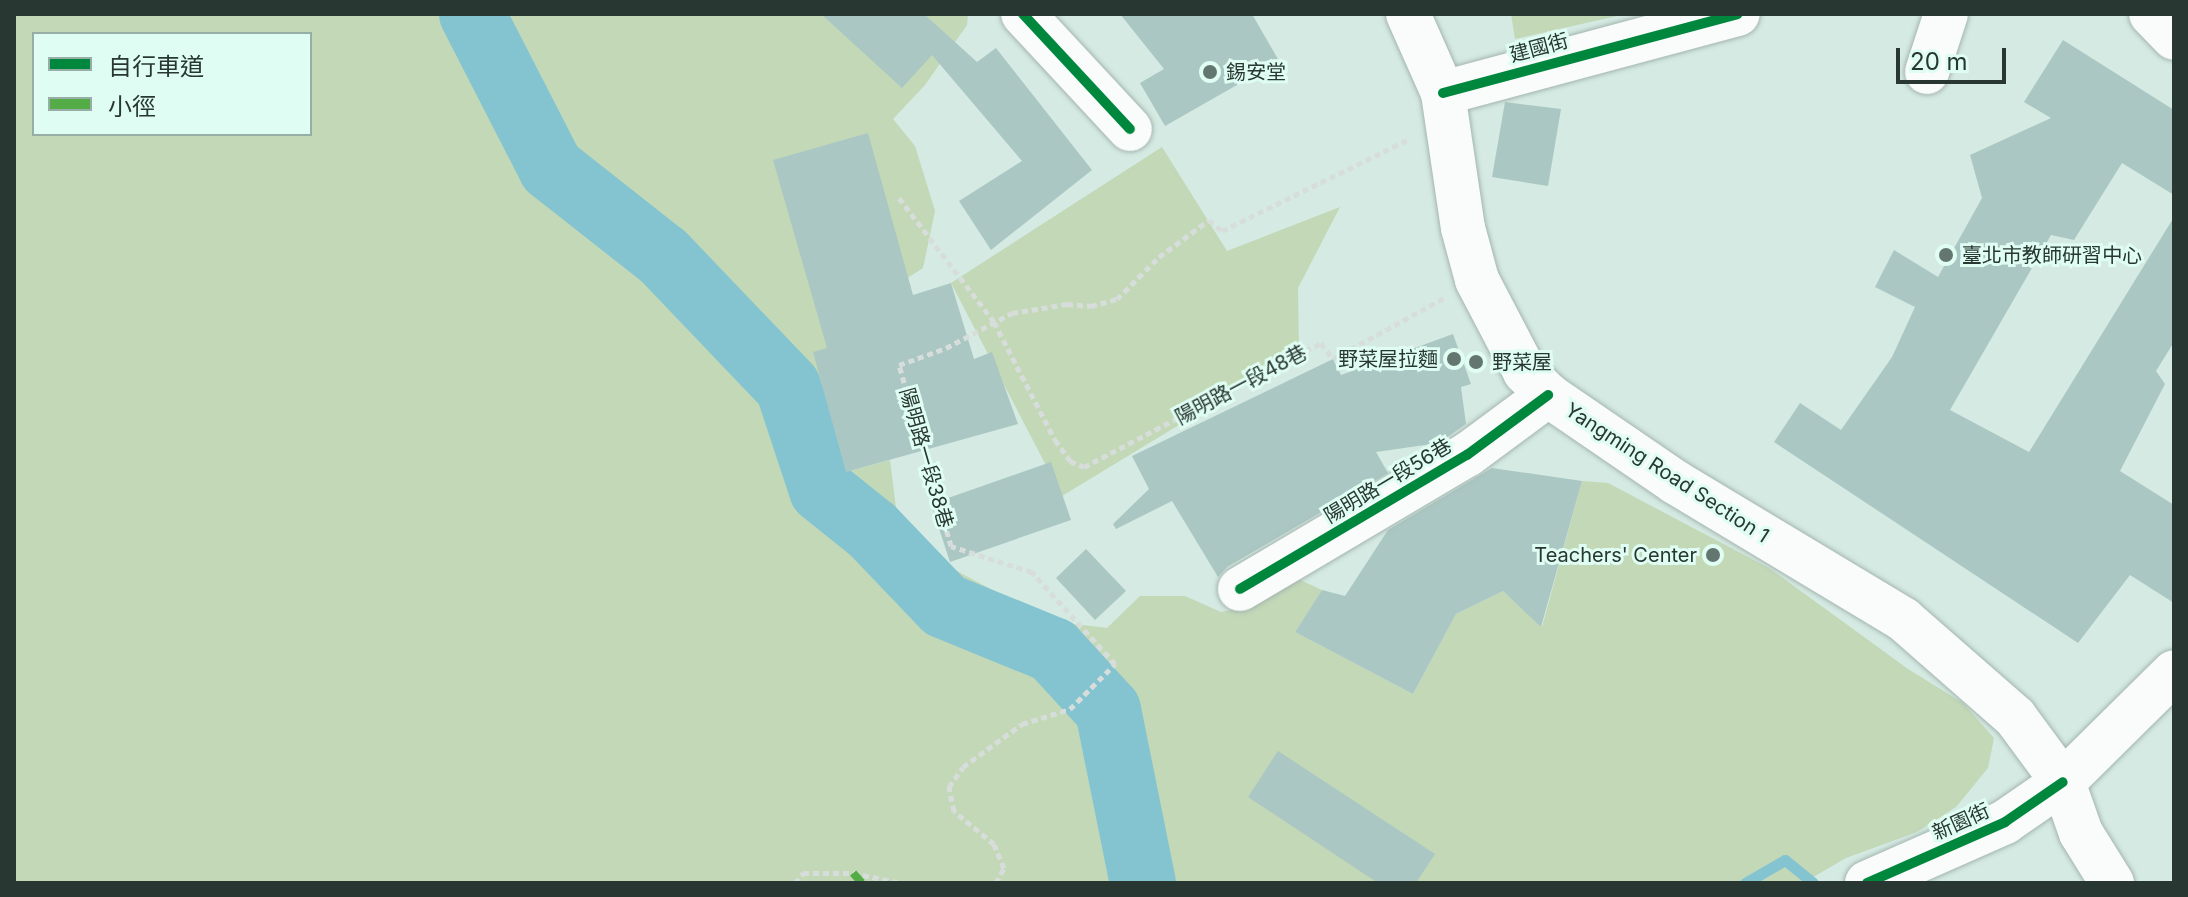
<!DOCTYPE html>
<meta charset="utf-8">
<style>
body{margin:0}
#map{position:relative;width:2188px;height:897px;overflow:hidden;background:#d4eae2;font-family:Inter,"Noto Sans TC",sans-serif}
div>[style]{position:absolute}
.green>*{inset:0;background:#c2d8b7}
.stream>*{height:11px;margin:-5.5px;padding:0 5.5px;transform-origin:5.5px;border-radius:5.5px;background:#84c4d1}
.river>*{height:66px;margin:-33px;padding:0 33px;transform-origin:33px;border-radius:33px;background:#84c4d1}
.building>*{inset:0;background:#abc7c3}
.path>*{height:5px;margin-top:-2.5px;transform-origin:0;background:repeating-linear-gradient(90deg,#d7dddb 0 6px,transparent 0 10px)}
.roads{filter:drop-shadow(0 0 2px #a4b5af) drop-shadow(0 0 2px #a4b5af)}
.minor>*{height:44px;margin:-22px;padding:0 22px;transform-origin:22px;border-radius:22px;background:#f9fcfb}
.major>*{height:44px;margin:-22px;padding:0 22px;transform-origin:22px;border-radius:22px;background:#f9fcfb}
.quiet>*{height:8px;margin-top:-4px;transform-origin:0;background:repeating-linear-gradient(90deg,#53ac45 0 16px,transparent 0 24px)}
.cycleway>*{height:10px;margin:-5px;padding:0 5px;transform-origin:5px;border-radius:5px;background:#00873e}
.dots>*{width:22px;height:22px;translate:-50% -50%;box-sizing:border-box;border:4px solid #dffdf2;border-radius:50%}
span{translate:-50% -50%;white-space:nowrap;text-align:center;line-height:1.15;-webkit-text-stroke:6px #dffdf2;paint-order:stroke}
.street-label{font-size:20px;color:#283732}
.poi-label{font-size:20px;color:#283732}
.left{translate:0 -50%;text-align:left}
.right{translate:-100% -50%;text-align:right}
.frame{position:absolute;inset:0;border:16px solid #283732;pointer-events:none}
.legend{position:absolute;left:32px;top:32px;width:280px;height:104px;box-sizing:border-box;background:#dffdf2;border:2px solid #96aea5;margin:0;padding:10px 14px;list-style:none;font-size:24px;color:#283732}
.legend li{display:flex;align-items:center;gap:16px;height:40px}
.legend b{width:40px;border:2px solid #96aea5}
.scale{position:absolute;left:1896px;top:48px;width:110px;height:36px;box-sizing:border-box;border:4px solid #283732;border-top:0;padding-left:10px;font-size:24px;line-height:28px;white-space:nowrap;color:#283732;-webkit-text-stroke:6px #dffdf2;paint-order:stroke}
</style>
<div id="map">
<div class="green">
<i style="clip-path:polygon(evenodd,14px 14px,968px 14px,967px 25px,925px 85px,893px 119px,915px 146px,935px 211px,923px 268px,867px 304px,857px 340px,814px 352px,846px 472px,890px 460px,897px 516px,929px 556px,1050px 621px,1107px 628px,1140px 596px,1185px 596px,1221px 612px,1261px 603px,1298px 579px,1322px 590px,1295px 632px,1413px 694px,1456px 614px,1503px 591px,1542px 627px,1582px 481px,1608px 483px,1769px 568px,1908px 669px,1963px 703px,1994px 738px,1988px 768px,1956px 807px,1917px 832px,1846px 858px,1803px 883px,14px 883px,14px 14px,34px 34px,310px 34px,310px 134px,34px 134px,34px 34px)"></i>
<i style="clip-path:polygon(1511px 14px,1626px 14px,1515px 39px)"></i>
<i style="clip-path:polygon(1162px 147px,1227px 251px,1340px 207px,1298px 288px,1299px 352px,1062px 496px,951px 283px)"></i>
</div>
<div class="stream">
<i style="left:1745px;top:883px;width:46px;rotate:-29.9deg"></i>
<i style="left:1785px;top:860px;width:36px;rotate:39deg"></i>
</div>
<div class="river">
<i style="left:472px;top:14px;width:173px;rotate:62.8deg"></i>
<i style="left:551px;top:168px;width:142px;rotate:38.2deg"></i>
<i style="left:663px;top:256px;width:181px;rotate:46.3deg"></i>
<i style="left:788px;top:387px;width:108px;rotate:71.7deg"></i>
<i style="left:822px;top:490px;width:64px;rotate:38.7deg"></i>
<i style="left:872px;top:530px;width:105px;rotate:46.2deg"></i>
<i style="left:945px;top:606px;width:117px;rotate:22.2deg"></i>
<i style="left:1053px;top:650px;width:81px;rotate:47.5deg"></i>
<i style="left:1108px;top:710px;width:177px;rotate:78.6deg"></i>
</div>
<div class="building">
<i style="clip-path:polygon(821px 14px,924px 14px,977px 62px,996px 48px,1092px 170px,991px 250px,959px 201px,1022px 161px,932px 55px,902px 88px)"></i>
<i style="clip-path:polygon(1120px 14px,1252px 14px,1279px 61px,1165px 126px,1140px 83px,1164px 69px)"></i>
<i style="clip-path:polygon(2063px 40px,2174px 110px,2174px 195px,2122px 163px,2074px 240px,2051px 235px,1950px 410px,2029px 452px,2174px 217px,2174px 342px,2156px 371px,2165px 384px,2120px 471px,2174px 505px,2174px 603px,2130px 575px,2078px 643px,1774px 442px,1800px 403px,1841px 430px,1892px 357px,1915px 307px,1875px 287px,1894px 250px,1938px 277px,1982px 198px,1970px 155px,2051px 118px,2024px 102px)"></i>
<i style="clip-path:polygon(1505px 102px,1561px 109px,1548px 186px,1492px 177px)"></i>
<i style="clip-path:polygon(868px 133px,913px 295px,951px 283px,974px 359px,992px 352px,1018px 424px,846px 472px,813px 352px,827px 348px,773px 160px)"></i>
<i style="clip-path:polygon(1453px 334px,1471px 384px,1461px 387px,1466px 424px,1439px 443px,1376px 452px,1388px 473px,1227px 567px,1218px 577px,1172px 501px,1116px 529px,1113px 524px,1149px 489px,1132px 456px,1333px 359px,1341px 375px)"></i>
<i style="clip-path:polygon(1051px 462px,1071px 520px,950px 562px,931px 504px)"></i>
<i style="clip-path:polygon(1492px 468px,1582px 481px,1541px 627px,1503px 591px,1456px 614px,1413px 694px,1295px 632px,1322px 590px,1345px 596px,1388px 530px)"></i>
<i style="clip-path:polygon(1086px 549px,1126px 591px,1095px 620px,1056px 578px)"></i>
<i style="clip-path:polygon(1278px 751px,1435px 854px,1416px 883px,1378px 883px,1248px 797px)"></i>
</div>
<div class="path">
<i style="left:899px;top:198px;width:156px;rotate:52.5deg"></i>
<i style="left:994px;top:322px;width:133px;rotate:62.7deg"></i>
<i style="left:1055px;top:440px;width:26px;rotate:54deg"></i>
<i style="left:1070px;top:461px;width:15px;rotate:23deg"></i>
<i style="left:1084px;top:467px;width:267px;rotate:-27.6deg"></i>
<i style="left:1321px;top:343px;width:20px;rotate:53deg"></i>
<i style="left:1333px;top:359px;width:127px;rotate:-28.8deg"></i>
<i style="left:795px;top:883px;width:13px;rotate:-51deg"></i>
<i style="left:803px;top:873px;width:50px"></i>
<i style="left:853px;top:873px;width:49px;rotate:11.8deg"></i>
<i style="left:996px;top:883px;width:17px;rotate:-62deg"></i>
<i style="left:1004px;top:868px;width:26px;rotate:-113deg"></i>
<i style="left:994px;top:844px;width:52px;rotate:-140.5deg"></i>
<i style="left:954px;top:811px;width:25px;rotate:-102deg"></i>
<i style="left:949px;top:787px;width:24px;rotate:-55deg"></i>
<i style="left:963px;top:767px;width:73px;rotate:-36.1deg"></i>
<i style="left:1022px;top:724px;width:50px;rotate:-17.4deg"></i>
<i style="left:1070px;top:709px;width:64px;rotate:-45deg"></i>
<i style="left:1115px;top:664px;width:124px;rotate:-132.1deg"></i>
<i style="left:1032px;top:572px;width:85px;rotate:-162.2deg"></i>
<i style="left:951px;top:546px;width:188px;rotate:-106deg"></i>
<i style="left:899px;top:365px;width:50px;rotate:-19.9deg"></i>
<i style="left:946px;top:348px;width:75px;rotate:-27.9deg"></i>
<i style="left:1012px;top:313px;width:56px;rotate:-9.3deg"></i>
<i style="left:1067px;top:304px;width:24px;rotate:5deg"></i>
<i style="left:1091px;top:306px;width:27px;rotate:-15deg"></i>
<i style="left:1117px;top:299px;width:59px;rotate:-45deg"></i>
<i style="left:1159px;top:257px;width:62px;rotate:-36.5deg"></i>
<i style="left:1209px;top:220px;width:17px;rotate:40deg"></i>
<i style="left:1222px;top:231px;width:208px;rotate:-26.2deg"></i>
</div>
<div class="roads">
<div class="minor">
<i style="left:1023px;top:14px;width:157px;rotate:47.1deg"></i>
<i style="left:2151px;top:14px;width:33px;rotate:46deg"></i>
<i style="left:1927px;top:72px;width:61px;rotate:-71.9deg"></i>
<i style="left:1443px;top:93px;width:305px;rotate:-15deg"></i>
<i style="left:1240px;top:589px;width:264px;rotate:-30.6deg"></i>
<i style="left:1467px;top:455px;width:101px;rotate:-36.5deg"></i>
<i style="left:1867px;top:883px;width:151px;rotate:-23.8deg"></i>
<i style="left:2005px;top:822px;width:70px;rotate:-34.6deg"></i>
<i style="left:2063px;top:782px;width:54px;rotate:70.6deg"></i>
<i style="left:2081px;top:833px;width:59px;rotate:58.2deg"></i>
</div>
<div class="major">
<i style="left:1408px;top:14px;width:86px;rotate:66.1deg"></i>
<i style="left:1443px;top:93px;width:136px;rotate:81.6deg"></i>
<i style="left:1463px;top:228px;width:54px;rotate:74.9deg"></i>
<i style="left:1477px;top:280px;width:104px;rotate:62.4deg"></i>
<i style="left:1525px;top:372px;width:33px;rotate:45deg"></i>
<i style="left:1548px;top:395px;width:154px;rotate:34.4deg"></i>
<i style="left:1675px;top:482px;width:266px;rotate:31deg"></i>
<i style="left:1903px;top:619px;width:149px;rotate:41.2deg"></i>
<i style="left:2015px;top:717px;width:81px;rotate:53.6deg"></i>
<i style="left:2063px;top:782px;width:156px;rotate:-44.7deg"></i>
</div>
</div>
<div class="quiet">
<i style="left:853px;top:873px;width:13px;rotate:48deg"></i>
</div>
<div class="cycleway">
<i style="left:1023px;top:14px;width:157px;rotate:47.1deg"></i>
<i style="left:1443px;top:93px;width:305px;rotate:-15deg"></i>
<i style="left:1240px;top:589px;width:264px;rotate:-30.6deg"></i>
<i style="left:1467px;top:455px;width:101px;rotate:-36.5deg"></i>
<i style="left:1867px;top:883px;width:151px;rotate:-23.8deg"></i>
<i style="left:2005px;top:822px;width:70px;rotate:-34.6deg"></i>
</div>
<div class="dots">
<i style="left:1210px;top:72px;background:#647670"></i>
<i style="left:1946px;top:255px;background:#647670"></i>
<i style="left:1454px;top:359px;background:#647670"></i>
<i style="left:1476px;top:362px;background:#647670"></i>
<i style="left:1713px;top:555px;background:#647670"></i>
</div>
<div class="street-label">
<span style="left:1539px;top:48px;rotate:-15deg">建國街</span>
<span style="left:1241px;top:385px;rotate:-28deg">陽明路一段48巷</span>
<span style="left:926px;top:458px;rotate:74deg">陽明路一段38巷</span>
<span style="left:1667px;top:473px;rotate:33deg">Yangming Road Section 1</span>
<span style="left:1388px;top:481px;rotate:-31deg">陽明路一段56巷</span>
<span style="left:1961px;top:822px;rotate:-24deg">新園街</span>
</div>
<div class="poi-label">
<span class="left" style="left:1226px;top:72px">錫安堂</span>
<span class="left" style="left:1962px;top:255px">臺北市教師研習中心</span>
<span class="right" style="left:1438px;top:359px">野菜屋拉麵</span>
<span class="left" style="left:1492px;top:362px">野菜屋</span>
<span class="right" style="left:1697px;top:555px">Teachers' Center</span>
</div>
<div class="frame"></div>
<ul class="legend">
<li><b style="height:10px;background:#00873e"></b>自行車道</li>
<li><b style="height:10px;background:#53ac45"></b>小徑</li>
</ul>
<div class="scale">20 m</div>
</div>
